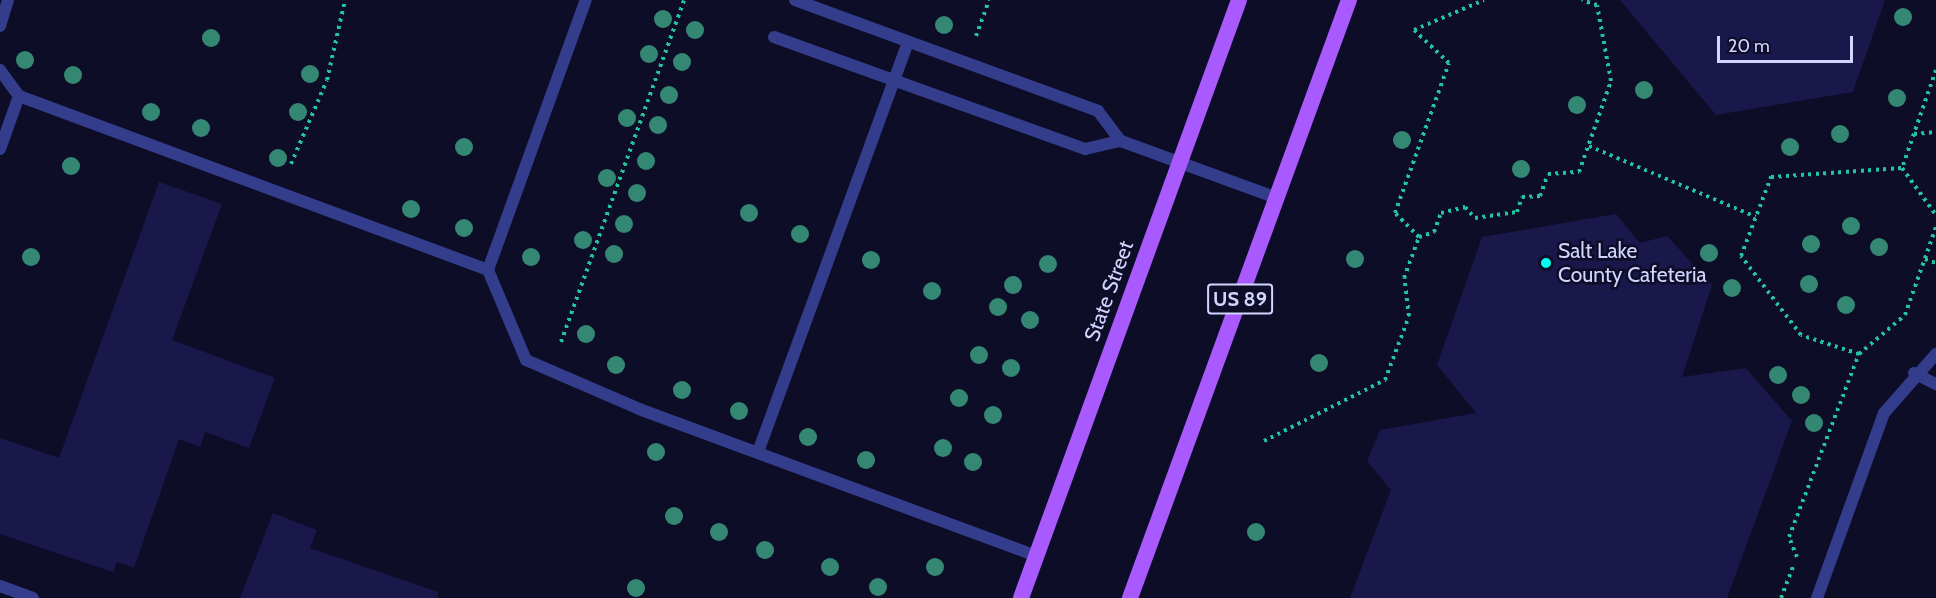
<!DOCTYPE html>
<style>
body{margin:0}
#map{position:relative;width:1936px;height:598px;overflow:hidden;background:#0d0d28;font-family:Cabin,sans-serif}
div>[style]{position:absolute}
.building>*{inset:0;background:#1a174a}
.path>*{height:4px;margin-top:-2px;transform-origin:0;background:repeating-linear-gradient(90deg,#23c3a1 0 3px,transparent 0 7.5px)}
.service>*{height:12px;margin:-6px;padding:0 6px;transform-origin:6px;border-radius:6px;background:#333d8b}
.minor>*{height:12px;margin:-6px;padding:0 6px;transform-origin:6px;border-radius:6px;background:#333d8b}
.primary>*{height:16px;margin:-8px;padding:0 8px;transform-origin:8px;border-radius:8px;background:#a95aff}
.trees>*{width:18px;height:18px;margin:-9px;border-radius:50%;background:#348772}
.dots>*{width:16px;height:16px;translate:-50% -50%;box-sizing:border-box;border:3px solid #0d0d28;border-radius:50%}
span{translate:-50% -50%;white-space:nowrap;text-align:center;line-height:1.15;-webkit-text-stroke:5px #0d0d28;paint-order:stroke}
.shield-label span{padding:2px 4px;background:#0d0d28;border:2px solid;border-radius:4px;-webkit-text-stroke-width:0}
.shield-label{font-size:20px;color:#d3d5ff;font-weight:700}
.poi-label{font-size:21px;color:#d3d5ff}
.left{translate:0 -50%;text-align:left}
.street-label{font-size:21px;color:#d3d5ff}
.scale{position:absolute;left:1717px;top:36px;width:136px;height:27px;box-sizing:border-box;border:3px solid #d3d5ff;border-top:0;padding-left:8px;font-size:18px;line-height:21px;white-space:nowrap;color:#d3d5ff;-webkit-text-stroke:4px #0d0d28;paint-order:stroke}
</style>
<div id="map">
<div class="building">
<i style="clip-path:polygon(1620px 0,1885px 0,1853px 92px,1716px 115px)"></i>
<i style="clip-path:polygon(159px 182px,222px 204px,172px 340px,275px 378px,249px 448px,205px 432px,200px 447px,179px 439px,134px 568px,117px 562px,113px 572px,0 534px,0 438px,59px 458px)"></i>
<i style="clip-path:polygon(1616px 214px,1640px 243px,1667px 236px,1712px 285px,1682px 377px,1746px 368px,1792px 421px,1727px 598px,1350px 598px,1391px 490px,1367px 461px,1380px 430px,1476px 413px,1437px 365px,1482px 237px)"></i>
<i style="clip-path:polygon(273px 513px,317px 530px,310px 548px,438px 592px,438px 598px,240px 598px)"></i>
</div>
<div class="path">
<i style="left:976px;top:36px;width:38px;rotate:-70deg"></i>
<i style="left:1936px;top:70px;width:104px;rotate:109.1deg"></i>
<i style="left:1902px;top:168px;width:58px;rotate:54.1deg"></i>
<i style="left:1914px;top:134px;width:22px;rotate:-5deg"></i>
<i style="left:1589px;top:146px;width:181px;rotate:23deg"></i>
<i style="left:291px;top:164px;width:91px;rotate:-66.8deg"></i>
<i style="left:327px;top:80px;width:82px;rotate:-77.3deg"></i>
<i style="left:1419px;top:237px;width:16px;rotate:-18deg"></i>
<i style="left:1434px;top:232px;width:20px;rotate:-70deg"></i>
<i style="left:1441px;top:213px;width:25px;rotate:-14deg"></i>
<i style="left:1465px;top:207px;width:15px;rotate:48deg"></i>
<i style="left:1475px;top:218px;width:42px;rotate:-8.1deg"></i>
<i style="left:1517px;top:212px;width:16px;rotate:-72deg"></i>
<i style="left:1522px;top:197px;width:18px;rotate:-3deg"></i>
<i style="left:1540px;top:196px;width:23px;rotate:-70deg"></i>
<i style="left:1548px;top:174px;width:31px;rotate:-4deg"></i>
<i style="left:1579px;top:172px;width:96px;rotate:-70.6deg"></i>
<i style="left:1611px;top:81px;width:77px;rotate:-100.4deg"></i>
<i style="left:1597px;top:5px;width:16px;rotate:-162deg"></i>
<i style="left:1925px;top:259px;width:12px;rotate:20deg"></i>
<i style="left:561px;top:342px;width:363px;rotate:-70.2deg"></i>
<i style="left:1859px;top:354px;width:61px;rotate:-161.9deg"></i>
<i style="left:1801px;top:335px;width:99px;rotate:-127.2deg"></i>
<i style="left:1741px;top:256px;width:85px;rotate:-69.2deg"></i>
<i style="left:1771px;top:177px;width:131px;rotate:-3.9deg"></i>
<i style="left:1264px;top:441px;width:136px;rotate:-26.8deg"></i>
<i style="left:1385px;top:380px;width:68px;rotate:-69.4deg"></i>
<i style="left:1409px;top:316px;width:38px;rotate:-97deg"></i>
<i style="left:1404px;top:278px;width:44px;rotate:-69.9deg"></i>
<i style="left:1419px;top:237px;width:34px;rotate:-135deg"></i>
<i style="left:1395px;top:213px;width:159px;rotate:-70.2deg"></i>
<i style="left:1449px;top:63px;width:48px;rotate:-136.7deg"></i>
<i style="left:1414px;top:30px;width:76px;rotate:-23.2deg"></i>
<i style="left:1797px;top:557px;width:22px;rotate:-112deg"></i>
<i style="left:1789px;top:537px;width:196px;rotate:-69.1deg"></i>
<i style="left:1859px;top:354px;width:60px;rotate:-40.3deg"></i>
<i style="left:1905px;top:315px;width:93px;rotate:-70.6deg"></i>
<i style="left:1781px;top:598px;width:34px;rotate:-69deg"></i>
</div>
<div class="service">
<i style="left:795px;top:0;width:323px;rotate:20.1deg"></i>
<i style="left:1098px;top:111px;width:38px;rotate:53deg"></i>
<i style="left:1121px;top:141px;width:166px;rotate:20.1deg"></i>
<i style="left:0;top:26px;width:27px;rotate:-73deg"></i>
<i style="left:774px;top:37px;width:331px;rotate:19.8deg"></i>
<i style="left:1085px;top:149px;width:37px;rotate:-13deg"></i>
<i style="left:0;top:70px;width:32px;rotate:54deg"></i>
<i style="left:0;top:149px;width:56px;rotate:-70.3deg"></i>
<i style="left:19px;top:96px;width:500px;rotate:20.35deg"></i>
<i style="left:488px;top:270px;width:98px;rotate:67.1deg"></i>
<i style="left:526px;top:360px;width:123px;rotate:23.4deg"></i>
<i style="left:639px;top:409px;width:423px;rotate:20.3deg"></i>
<i style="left:488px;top:270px;width:287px;rotate:-70.1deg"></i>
<i style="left:1914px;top:373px;width:25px;rotate:27deg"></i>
<i style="left:758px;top:452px;width:437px;rotate:-69.9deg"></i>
<i style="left:1817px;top:598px;width:197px;rotate:-70.1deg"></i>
<i style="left:1884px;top:413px;width:79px;rotate:-48.6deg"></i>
</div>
<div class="minor">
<i style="left:0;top:586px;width:35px;rotate:20deg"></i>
</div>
<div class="primary">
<i style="left:1021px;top:598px;width:636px;rotate:-69.97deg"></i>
<i style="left:1130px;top:598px;width:637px;rotate:-69.89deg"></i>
</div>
<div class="trees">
<i style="left:1903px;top:17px"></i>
<i style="left:663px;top:19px"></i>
<i style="left:944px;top:25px"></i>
<i style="left:695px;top:30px"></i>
<i style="left:211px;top:38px"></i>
<i style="left:649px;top:54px"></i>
<i style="left:25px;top:60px"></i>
<i style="left:682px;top:62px"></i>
<i style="left:310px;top:74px"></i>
<i style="left:73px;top:75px"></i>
<i style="left:1644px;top:90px"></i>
<i style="left:669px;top:95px"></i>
<i style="left:1897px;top:98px"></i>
<i style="left:1577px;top:105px"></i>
<i style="left:151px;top:112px"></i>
<i style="left:298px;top:112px"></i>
<i style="left:627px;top:118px"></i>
<i style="left:658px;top:125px"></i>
<i style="left:201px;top:128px"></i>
<i style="left:1840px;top:134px"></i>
<i style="left:1402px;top:140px"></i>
<i style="left:464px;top:147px"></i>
<i style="left:1790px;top:147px"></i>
<i style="left:278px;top:158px"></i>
<i style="left:646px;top:161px"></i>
<i style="left:71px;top:166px"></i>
<i style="left:1521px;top:169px"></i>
<i style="left:607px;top:178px"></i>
<i style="left:637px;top:193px"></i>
<i style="left:411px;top:209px"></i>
<i style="left:749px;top:213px"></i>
<i style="left:624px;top:224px"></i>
<i style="left:1851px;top:226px"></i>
<i style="left:464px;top:228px"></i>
<i style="left:800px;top:234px"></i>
<i style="left:583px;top:240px"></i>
<i style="left:1811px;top:244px"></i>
<i style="left:1879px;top:247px"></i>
<i style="left:1709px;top:253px"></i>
<i style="left:614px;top:254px"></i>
<i style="left:31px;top:257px"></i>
<i style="left:531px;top:257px"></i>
<i style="left:1355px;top:259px"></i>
<i style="left:871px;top:260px"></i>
<i style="left:1048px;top:264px"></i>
<i style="left:1809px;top:284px"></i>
<i style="left:1013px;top:285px"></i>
<i style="left:1732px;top:288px"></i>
<i style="left:932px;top:291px"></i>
<i style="left:1846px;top:305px"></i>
<i style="left:998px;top:307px"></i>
<i style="left:1030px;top:320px"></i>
<i style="left:586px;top:334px"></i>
<i style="left:979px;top:355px"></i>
<i style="left:1319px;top:363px"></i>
<i style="left:616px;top:365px"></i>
<i style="left:1011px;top:368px"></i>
<i style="left:1778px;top:375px"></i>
<i style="left:682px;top:390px"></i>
<i style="left:1801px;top:395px"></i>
<i style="left:959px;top:398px"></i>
<i style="left:739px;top:411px"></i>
<i style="left:993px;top:415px"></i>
<i style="left:1814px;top:423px"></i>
<i style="left:808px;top:437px"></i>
<i style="left:943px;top:448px"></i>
<i style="left:656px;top:452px"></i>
<i style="left:866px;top:460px"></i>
<i style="left:973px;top:462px"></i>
<i style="left:674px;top:516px"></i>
<i style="left:719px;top:532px"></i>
<i style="left:1256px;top:532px"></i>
<i style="left:765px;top:550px"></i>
<i style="left:830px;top:567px"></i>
<i style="left:935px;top:567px"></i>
<i style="left:878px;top:587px"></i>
<i style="left:636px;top:588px"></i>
</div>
<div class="dots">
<i style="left:1546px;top:263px;background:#00fef2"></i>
</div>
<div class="shield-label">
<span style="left:1240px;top:299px">US 89</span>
</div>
<div class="poi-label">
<span class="left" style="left:1558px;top:263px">Salt Lake<br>County Cafeteria</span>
</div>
<div class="street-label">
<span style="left:1109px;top:291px;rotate:-70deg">State Street</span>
</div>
<div class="scale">20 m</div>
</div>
